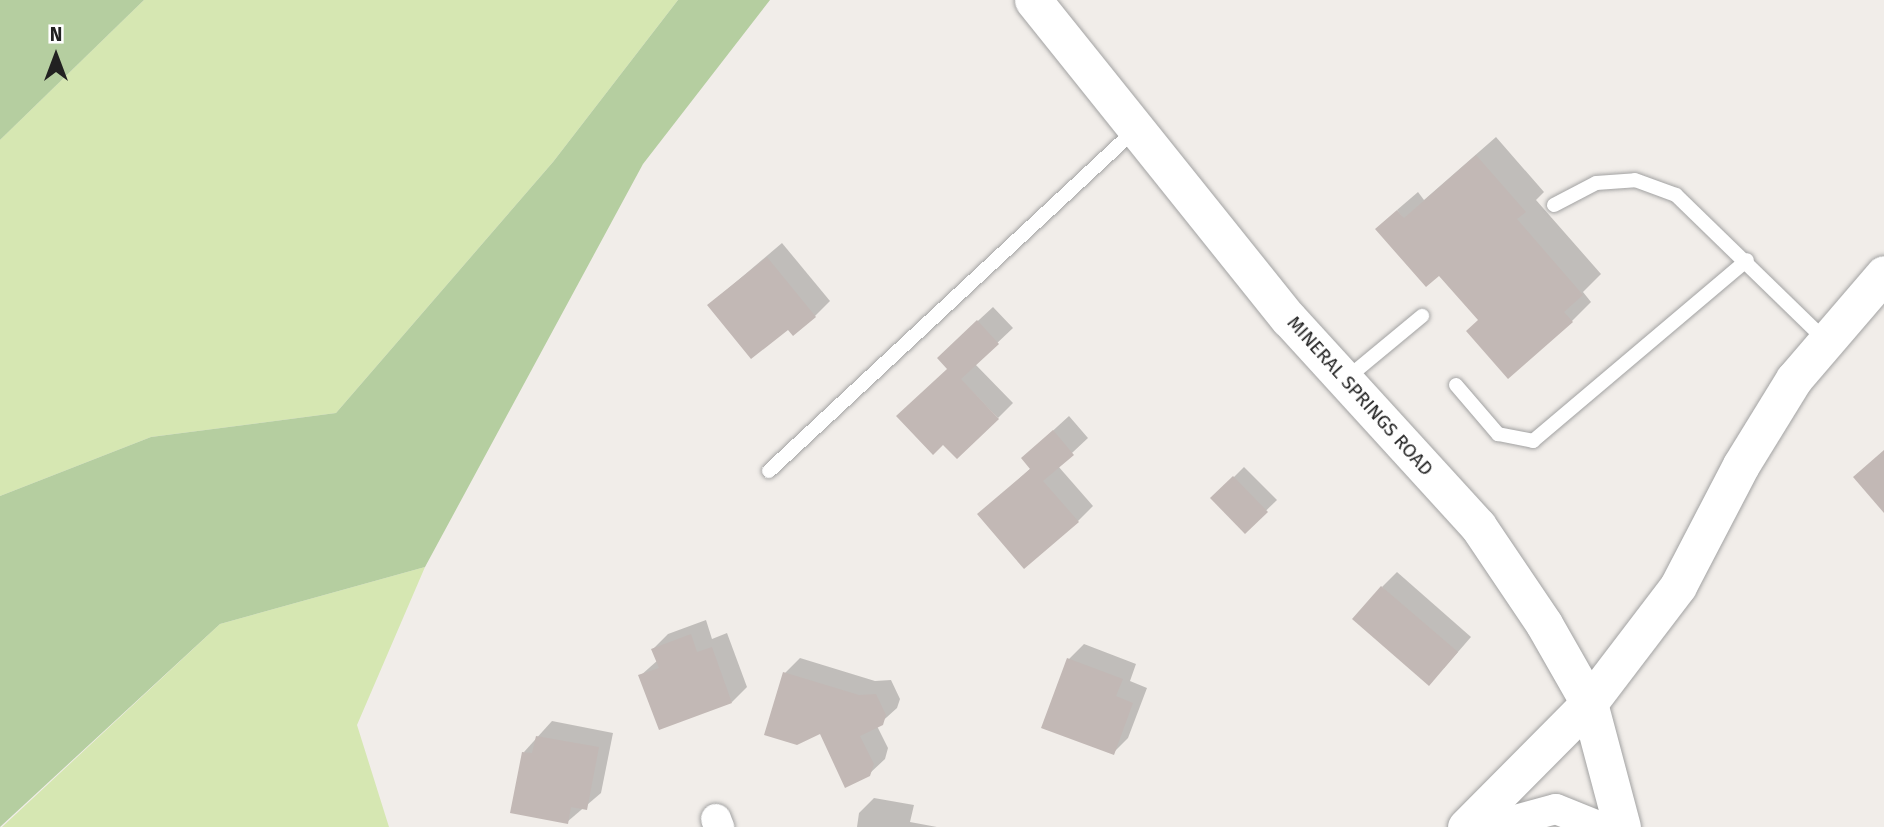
<!DOCTYPE html>
<style>
body{margin:0}
#map{position:relative;width:1884px;height:827px;overflow:hidden;background:#f1ede9;font-family:"Fira Sans",sans-serif}
div>[style]{position:absolute}
.grass>*{inset:0;background:#d6e7b2}
.forest>*{inset:0;background:#b5cea0}
.shadow>*{inset:0;background:#0003}
.building>*{inset:0;background:#c2b8b5}
.roads{filter:drop-shadow(0 0 2px #a2a2a2) drop-shadow(0 0 2px #a2a2a2)}
.service>*{height:14px;margin:-7px;padding:0 7px;transform-origin:7px;border-radius:7px;background:#fff}
.minor>*{height:30px;margin:-15px;padding:0 15px;transform-origin:15px;border-radius:15px;background:#fff}
.tertiary>*{height:37px;margin:-18.5px;padding:0 18.5px;transform-origin:18.5px;border-radius:18.5px;background:#fff}
span{translate:-50% -50%;white-space:nowrap;text-align:center;line-height:1.15;-webkit-text-stroke:5px #fff;paint-order:stroke}
.street-label{font-size:19px;color:#212121}
.north{position:absolute;left:21px;top:21px;width:70px;height:70px;-webkit-text-stroke:5px #fff;paint-order:stroke;rotate:0deg;font-size:19px;font-weight:700;line-height:28px;text-align:center;color:#212121}
.north::after{content:'';display:block;margin:auto;width:24px;height:32px;background:#212121;clip-path:polygon(50% 0,100% 100%,50% 72%,0 100%)}
</style>
<div id="map">
<div class="grass">
<i style="clip-path:polygon(144px 0,678px 0,553px 162px,336px 413px,151px 437px,0 496px,0 140px)"></i>
<i style="clip-path:polygon(425px 567px,357px 725px,389px 827px,2px 827px,220px 624px)"></i>
</div>
<div class="forest">
<i style="clip-path:polygon(0 0,144px 0,0 140px)"></i>
<i style="clip-path:polygon(678px 0,770px 0,643px 164px,425px 567px,220px 624px,0 827px,0 496px,151px 437px,336px 413px,553px 162px)"></i>
</div>
<div class="shadow">
<i style="clip-path:polygon(1496px 137px,1544px 192px,1536px 200px,1601px 274px,1583px 292px,1591px 302px,1572px 321px,1480px 320px,1397px 210px,1418px 192px,1424px 200px)"></i>
<i style="clip-path:polygon(782px 243px,830px 301px,815px 316px,709px 305px)"></i>
<i style="clip-path:polygon(993px 307px,1013px 328px,975px 364px,1013px 403px,998px 418px,949px 368px,954px 343px)"></i>
<i style="clip-path:polygon(1069px 416px,1088px 438px,1058px 466px,1093px 506px,1078px 521px,980px 514px,1031px 468px,1023px 458px)"></i>
<i style="clip-path:polygon(1244px 467px,1277px 500px,1245px 531px,1213px 498px)"></i>
<i style="clip-path:polygon(1397px 572px,1471px 637px,1444px 668px,1382px 587px)"></i>
<i style="clip-path:polygon(706px 620px,712px 639px,727px 633px,747px 687px,732px 702px,640px 676px,658px 660px,653px 649px,668px 634px)"></i>
<i style="clip-path:polygon(1084px 644px,1136px 664px,1130px 681px,1147px 688px,1128px 738px,1113px 753px,1069px 659px)"></i>
<i style="clip-path:polygon(800px 658px,875px 681px,891px 680px,900px 699px,897px 708px,877px 726px,888px 748px,885px 759px,869px 774px,821px 732px,785px 673px)"></i>
<i style="clip-path:polygon(552px 721px,613px 733px,601px 793px,567px 822px,524px 752px)"></i>
<i style="clip-path:polygon(874px 798px,914px 805px,910px 822px,937px 827px,857px 827px,859px 813px)"></i>
</div>
<div class="building">
<i style="clip-path:polygon(1476px 155px,1526px 212px,1517px 219px,1583px 295px,1564px 312px,1573px 322px,1508px 379px,1466px 331px,1478px 320px,1439px 276px,1426px 287px,1375px 229px,1397px 210px,1404px 218px)"></i>
<i style="clip-path:polygon(767px 257px,816px 317px,793px 336px,788px 330px,751px 359px,707px 305px)"></i>
<i style="clip-path:polygon(977px 320px,999px 344px,961px 379px,999px 419px,957px 459px,943px 445px,933px 455px,896px 416px,947px 369px,937px 358px)"></i>
<i style="clip-path:polygon(1053px 430px,1074px 455px,1043px 481px,1079px 522px,1024px 569px,977px 514px,1030px 469px,1021px 458px)"></i>
<i style="clip-path:polygon(1884px 450px,1884px 513px,1853px 477px)"></i>
<i style="clip-path:polygon(1233px 476px,1268px 512px,1245px 534px,1210px 498px)"></i>
<i style="clip-path:polygon(1381px 586px,1458px 652px,1429px 686px,1352px 619px)"></i>
<i style="clip-path:polygon(691px 634px,697px 652px,712px 647px,732px 703px,659px 730px,638px 675px,659px 668px,651px 649px)"></i>
<i style="clip-path:polygon(1067px 658px,1123px 679px,1116px 696px,1133px 703px,1114px 755px,1041px 728px)"></i>
<i style="clip-path:polygon(783px 672px,859px 695px,876px 694px,886px 715px,883px 725px,860px 736px,874px 764px,870px 776px,845px 788px,820px 734px,797px 745px,764px 735px)"></i>
<i style="clip-path:polygon(536px 736px,599px 747px,587px 810px,571px 807px,568px 824px,510px 813px,522px 752px,532px 753px)"></i>
</div>
<div class="roads">
<div class="service">
<i style="left:1554px;top:205px;width:47px;rotate:-27.6deg"></i>
<i style="left:1596px;top:183px;width:39px;rotate:-4deg"></i>
<i style="left:1635px;top:180px;width:44px;rotate:20.1deg"></i>
<i style="left:1676px;top:195px;width:208px;rotate:44.2deg"></i>
<i style="left:1346px;top:379px;width:99px;rotate:-39.7deg"></i>
<i style="left:1456px;top:385px;width:65px;rotate:49.4deg"></i>
<i style="left:1498px;top:434px;width:36px;rotate:11deg"></i>
<i style="left:1533px;top:441px;width:280px;rotate:-40.2deg"></i>
<i style="left:769px;top:471px;width:502px;rotate:-42.98deg"></i>
</div>
<div class="minor">
<i style="left:716px;top:819px;width:9px;rotate:69deg"></i>
<i style="left:1490px;top:827px;width:68px;rotate:-15.3deg"></i>
<i style="left:1556px;top:809px;width:48px;rotate:21.8deg"></i>
</div>
<div class="tertiary">
<i style="left:1033px;top:0;width:409px;rotate:51.3deg"></i>
<i style="left:1289px;top:319px;width:280px;rotate:47.6deg"></i>
<i style="left:1478px;top:526px;width:118px;rotate:56deg"></i>
<i style="left:1544px;top:624px;width:91px;rotate:60.3deg"></i>
<i style="left:1589px;top:703px;width:128px;rotate:75.1deg"></i>
<i style="left:1466px;top:827px;width:175px;rotate:-45.2deg"></i>
<i style="left:1589px;top:703px;width:147px;rotate:-52.7deg"></i>
<i style="left:1678px;top:586px;width:136px;rotate:-62.5deg"></i>
<i style="left:1741px;top:465px;width:101px;rotate:-58.4deg"></i>
<i style="left:1794px;top:379px;width:138px;rotate:-49.4deg"></i>
</div>
</div>
<div class="street-label">
<span style="left:1360px;top:396px;rotate:48deg">MINERAL SPRINGS ROAD</span>
</div>
<div class="north">N</div>
</div>
